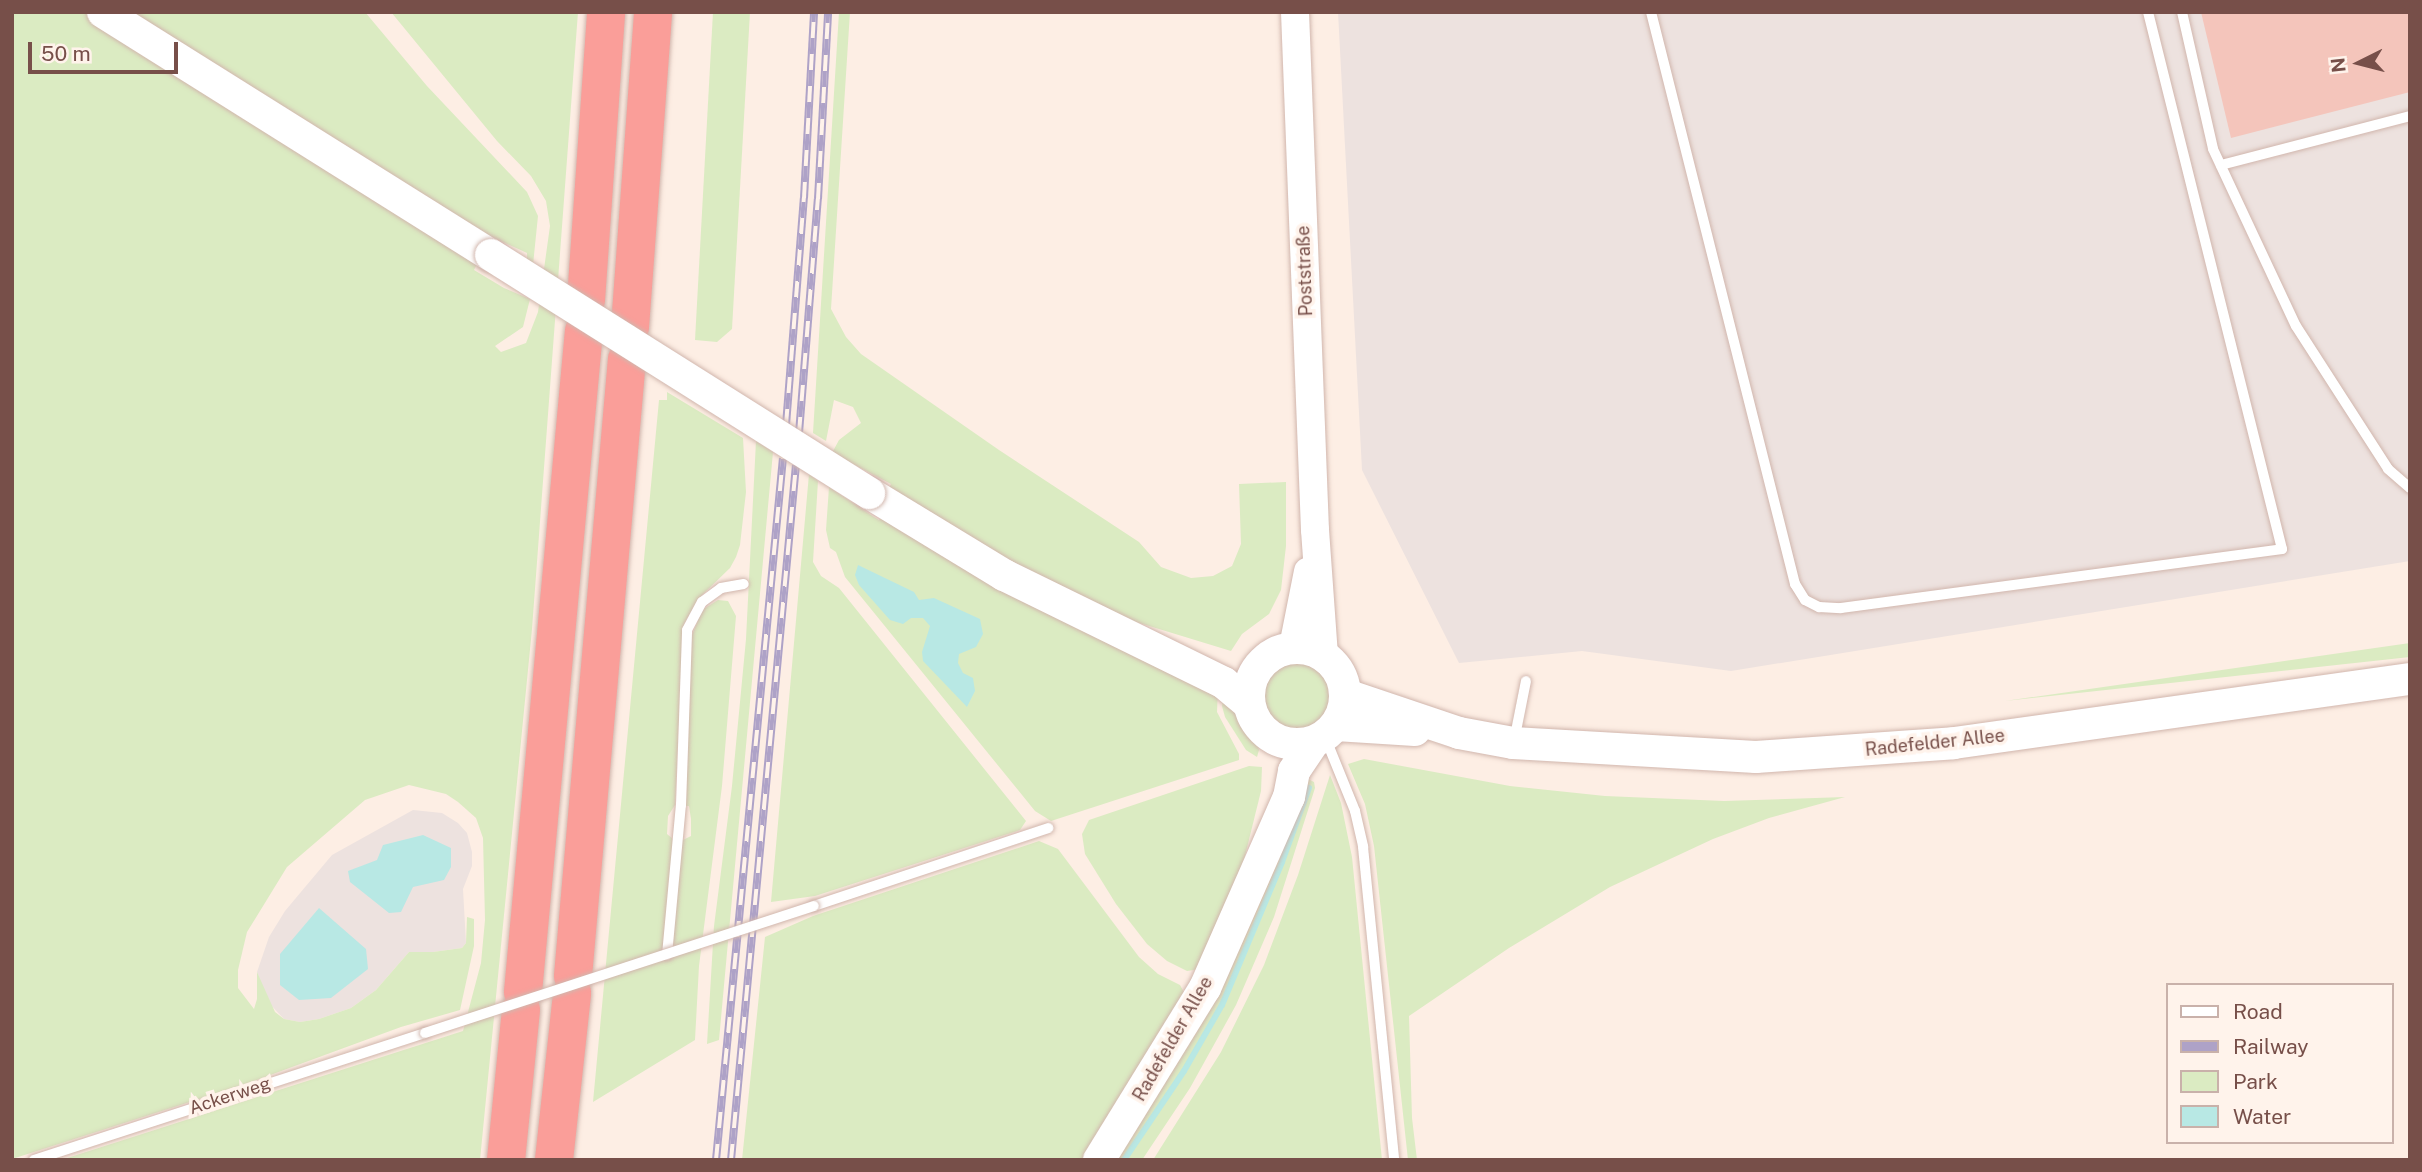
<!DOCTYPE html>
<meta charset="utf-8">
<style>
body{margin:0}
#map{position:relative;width:2422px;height:1172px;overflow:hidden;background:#fdeee4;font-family:"Public Sans",sans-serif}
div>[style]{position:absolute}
.industrial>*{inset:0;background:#ede2df}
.green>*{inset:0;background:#dbebc2}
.round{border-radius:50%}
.water>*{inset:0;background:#b8e8e4}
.stream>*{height:6px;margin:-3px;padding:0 3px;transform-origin:3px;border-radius:3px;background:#b8e8e4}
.building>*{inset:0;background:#f4c5bb}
.roads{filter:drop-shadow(0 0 2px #d1b6ad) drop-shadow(0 0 2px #d1b6ad)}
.service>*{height:10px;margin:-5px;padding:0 5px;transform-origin:5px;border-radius:5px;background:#fff}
.tertiary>*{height:28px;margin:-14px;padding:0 14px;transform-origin:14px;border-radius:14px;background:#fff}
.secondary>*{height:32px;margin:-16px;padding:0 16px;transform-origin:16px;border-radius:16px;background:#fff}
.secondary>.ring{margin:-16px;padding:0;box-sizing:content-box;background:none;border:32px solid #fff;border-radius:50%}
.motorway>*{height:38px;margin:-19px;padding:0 19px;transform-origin:19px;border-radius:19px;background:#fa9e99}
.rail>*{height:8px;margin-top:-4px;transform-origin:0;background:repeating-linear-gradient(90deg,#fff3eb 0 16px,#aea2c7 0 32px);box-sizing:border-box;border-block:2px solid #aea2c7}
.bridges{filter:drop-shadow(0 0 2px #d1b6ad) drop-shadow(0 0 2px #d1b6ad)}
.service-bridge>*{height:10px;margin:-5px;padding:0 5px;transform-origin:5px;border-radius:5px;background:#fff}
.secondary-bridge>*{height:32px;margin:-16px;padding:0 16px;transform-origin:16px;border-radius:16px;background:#fff}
span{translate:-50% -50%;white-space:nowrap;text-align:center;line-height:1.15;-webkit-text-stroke:7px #fff3eb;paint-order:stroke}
.street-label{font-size:18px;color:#774f49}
.frame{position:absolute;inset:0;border:14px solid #774f49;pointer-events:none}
.legend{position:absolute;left:2166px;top:983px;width:228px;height:161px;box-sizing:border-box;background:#fff3eb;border:2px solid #c9b1aa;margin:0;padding:9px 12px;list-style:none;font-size:21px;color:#774f49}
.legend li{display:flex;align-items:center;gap:14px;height:35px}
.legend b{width:35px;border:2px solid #c9b1aa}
.north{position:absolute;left:2324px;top:28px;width:70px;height:70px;-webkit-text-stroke:5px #fff3eb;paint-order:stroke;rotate:264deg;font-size:19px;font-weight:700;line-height:28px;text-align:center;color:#774f49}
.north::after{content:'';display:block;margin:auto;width:24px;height:32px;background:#774f49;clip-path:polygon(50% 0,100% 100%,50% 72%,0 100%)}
.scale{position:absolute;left:28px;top:42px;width:150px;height:32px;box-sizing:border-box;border:4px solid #774f49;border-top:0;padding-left:9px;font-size:21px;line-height:24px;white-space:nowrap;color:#774f49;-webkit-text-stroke:5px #fff3eb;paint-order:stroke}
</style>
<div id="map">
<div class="industrial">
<i style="clip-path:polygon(1338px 12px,2410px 12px,2410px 561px,1731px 671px,1582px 651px,1459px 663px,1362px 470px)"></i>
<i style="clip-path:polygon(413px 810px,442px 813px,458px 823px,467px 833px,472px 852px,472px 866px,463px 889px,466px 943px,462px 948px,433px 952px,409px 952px,376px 990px,351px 1008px,319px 1019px,300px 1022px,284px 1019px,268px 1002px,257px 972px,269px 937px,285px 911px,332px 855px)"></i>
</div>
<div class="green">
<i style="clip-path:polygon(12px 12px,83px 12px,457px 248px,477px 264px,474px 270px,504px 288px,530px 299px,523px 327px,495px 346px,501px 352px,526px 343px,538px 312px,550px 226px,546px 201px,531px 176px,497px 141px,391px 12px,578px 12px,532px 629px,480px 1160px,61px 1160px,463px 1031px,481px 963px,485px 920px,483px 838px,476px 818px,458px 802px,446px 794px,409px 785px,365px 800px,287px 867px,247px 932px,238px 970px,238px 988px,254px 1009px,257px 999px,257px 972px,275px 1012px,284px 1019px,300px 1022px,319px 1019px,351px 1008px,376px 990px,409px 952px,433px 952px,462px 948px,466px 943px,467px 917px,474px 919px,474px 946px,460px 1010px,401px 1027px,246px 1084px,12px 1159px)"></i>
<i style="clip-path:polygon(129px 12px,365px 12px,427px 86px,527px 192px,538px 216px,533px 265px,527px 261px,527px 253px,483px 233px)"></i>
<i style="clip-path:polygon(713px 12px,750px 12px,732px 329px,717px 342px,695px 340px)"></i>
<i style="clip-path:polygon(839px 12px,850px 12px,831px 309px,846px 337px,861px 354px,999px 450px,1139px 542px,1161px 567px,1191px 578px,1213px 576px,1232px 566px,1241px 544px,1239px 484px,1286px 482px,1286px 546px,1281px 590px,1269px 614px,1242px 634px,1231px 651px,1123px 618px,1039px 579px,887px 492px,891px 484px,832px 453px,839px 440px,861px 423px,853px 407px,834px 400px,826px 441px,813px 433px)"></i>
<i style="clip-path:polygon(667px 392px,743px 438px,746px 492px,740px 545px,736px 557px,730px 568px,698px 599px,684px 624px,675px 805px,668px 816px,667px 834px,673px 839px,683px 840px,691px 836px,691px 819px,689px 806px,686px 806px,691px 638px,702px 610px,718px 600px,728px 601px,736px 616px,722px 786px,699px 966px,695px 1040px,593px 1102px,659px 400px,667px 400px)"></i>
<i style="clip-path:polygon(756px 441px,773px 452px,719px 1040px,707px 1044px,714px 926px,732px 786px,746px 639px)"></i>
<i style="clip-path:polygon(809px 474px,818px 481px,813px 562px,821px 576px,839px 588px,1026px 821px,1020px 830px,815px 896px,771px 902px)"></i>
<i style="clip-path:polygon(829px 487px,874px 517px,879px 520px,882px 516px,1218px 690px,1217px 712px,1239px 754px,1239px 760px,1051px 821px,1035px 811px,845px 577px,836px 552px,830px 548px,826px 530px)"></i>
<i style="clip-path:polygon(2410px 643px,2410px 657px,2005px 701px)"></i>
<i class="round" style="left:1260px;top:657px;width:76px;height:76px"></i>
<i style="clip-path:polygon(1224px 693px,1257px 743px,1259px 750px,1257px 757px,1246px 750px,1225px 717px,1222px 706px)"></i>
<i style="clip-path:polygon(1364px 759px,1510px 786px,1605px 796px,1724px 801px,1845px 797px,1769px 818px,1713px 839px,1610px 887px,1509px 948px,1409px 1016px,1412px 1118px,1417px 1160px,1408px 1160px,1374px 846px,1365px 804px,1348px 764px)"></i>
<i style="clip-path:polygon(1249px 766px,1262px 767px,1261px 791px,1242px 868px,1201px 969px,1187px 971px,1167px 961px,1147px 944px,1116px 904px,1085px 854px,1082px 834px,1089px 820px)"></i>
<i style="clip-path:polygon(1330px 775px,1341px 803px,1352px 857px,1382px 1160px,1153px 1160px,1221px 1052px,1264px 965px,1298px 875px)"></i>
<i style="clip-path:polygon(1302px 776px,1314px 782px,1315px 788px,1274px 917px,1236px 1005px,1190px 1088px,1142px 1160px,1113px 1160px,1178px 1062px,1203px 1016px)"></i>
<i style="clip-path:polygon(1039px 841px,1058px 849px,1139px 957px,1158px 974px,1180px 985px,1187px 998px,1085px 1160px,742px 1160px,765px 937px,813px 916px)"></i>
</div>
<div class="water">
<i style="clip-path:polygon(858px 565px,914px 592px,919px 600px,934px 598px,980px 619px,983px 634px,976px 647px,959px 654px,958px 663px,963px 673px,973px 678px,975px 691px,967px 707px,923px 661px,922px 652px,930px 626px,923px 618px,911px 618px,903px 624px,890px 620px,859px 585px,855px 575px)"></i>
<i style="clip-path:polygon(423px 835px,451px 848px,451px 867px,444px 880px,413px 887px,401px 912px,389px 913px,350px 882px,348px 871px,377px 860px,383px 845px)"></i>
<i style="clip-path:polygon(319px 908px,366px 949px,368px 969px,331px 998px,299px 1000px,280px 985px,280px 954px)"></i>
</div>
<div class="stream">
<i style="left:1124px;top:1160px;width:107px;rotate:-56deg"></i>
<i style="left:1184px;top:1071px;width:76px;rotate:-60.1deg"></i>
<i style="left:1222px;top:1005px;width:155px;rotate:-67.2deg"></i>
<i style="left:1282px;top:862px;width:79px;rotate:-70deg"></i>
</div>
<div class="building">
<i style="clip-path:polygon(2201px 12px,2410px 12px,2410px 92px,2231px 138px)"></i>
</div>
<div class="roads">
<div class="service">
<i style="left:1651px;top:12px;width:590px;rotate:75.87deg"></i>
<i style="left:1795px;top:584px;width:19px;rotate:58deg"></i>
<i style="left:1805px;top:600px;width:16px;rotate:27deg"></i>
<i style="left:1819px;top:607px;width:22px;rotate:3deg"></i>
<i style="left:1841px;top:608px;width:445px;rotate:-7.6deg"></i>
<i style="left:2282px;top:549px;width:553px;rotate:-104.01deg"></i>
<i style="left:2182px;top:12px;width:140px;rotate:77.2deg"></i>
<i style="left:2213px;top:149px;width:195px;rotate:64.9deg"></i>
<i style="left:2296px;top:326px;width:170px;rotate:57.2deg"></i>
<i style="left:2388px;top:469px;width:29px;rotate:41deg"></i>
<i style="left:2221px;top:165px;width:195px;rotate:-14.5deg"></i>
<i style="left:1325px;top:737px;width:80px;rotate:67.9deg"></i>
<i style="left:1355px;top:811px;width:37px;rotate:77deg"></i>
<i style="left:1363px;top:847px;width:315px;rotate:84.3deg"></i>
<i style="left:1514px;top:741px;width:61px;rotate:-78.7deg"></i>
<i style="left:814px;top:906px;width:247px;rotate:-18.4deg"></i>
<i style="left:667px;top:955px;width:151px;rotate:-84.7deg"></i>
<i style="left:681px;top:805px;width:175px;rotate:-88deg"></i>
<i style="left:687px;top:630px;width:32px;rotate:-62deg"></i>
<i style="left:702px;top:602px;width:24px;rotate:-36deg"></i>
<i style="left:721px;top:588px;width:23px;rotate:-10deg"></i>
<i style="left:34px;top:1160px;width:411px;rotate:-18deg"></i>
</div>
<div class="tertiary">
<i style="left:1295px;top:12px;width:518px;rotate:87.79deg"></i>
<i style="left:1315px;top:530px;width:125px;rotate:85.9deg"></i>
<i style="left:1293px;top:647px;width:77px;rotate:-78.8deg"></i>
</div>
<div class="secondary">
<i style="left:103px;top:12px;width:458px;rotate:32.1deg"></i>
<i style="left:869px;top:493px;width:158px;rotate:31.3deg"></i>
<i style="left:1004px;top:575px;width:245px;rotate:26.1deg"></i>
<i style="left:1224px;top:683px;width:33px;rotate:40deg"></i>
<i class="ring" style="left:1249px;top:648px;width:64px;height:64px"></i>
<i style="left:1346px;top:695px;width:119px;rotate:18.6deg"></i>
<i style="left:1459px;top:733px;width:55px;rotate:10.5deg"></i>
<i style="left:1513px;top:743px;width:243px;rotate:3.3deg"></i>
<i style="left:1756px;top:757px;width:198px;rotate:-4deg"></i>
<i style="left:1954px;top:743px;width:460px;rotate:-8deg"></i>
<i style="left:1336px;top:725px;width:79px;rotate:3.6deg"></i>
<i style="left:1099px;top:1160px;width:202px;rotate:-58.4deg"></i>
<i style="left:1205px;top:988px;width:209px;rotate:-66.3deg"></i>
<i style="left:1289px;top:797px;width:26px;rotate:-79deg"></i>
<i style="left:1294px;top:771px;width:34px;rotate:-56deg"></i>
</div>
<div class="motorway">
<i style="left:586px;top:300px;width:289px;rotate:-86deg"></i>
<i style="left:630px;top:327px;width:316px;rotate:-85.8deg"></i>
<i style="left:573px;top:976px;width:619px;rotate:-85deg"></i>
<i style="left:523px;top:992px;width:664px;rotate:-84.73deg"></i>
<i style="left:506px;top:1160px;width:151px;rotate:-84.3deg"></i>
<i style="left:554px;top:1160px;width:168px;rotate:-83.8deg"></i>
</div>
</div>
<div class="rail">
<i style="left:786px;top:425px;width:228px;rotate:-85.5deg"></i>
<i style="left:804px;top:198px;width:186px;rotate:-86.9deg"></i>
<i style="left:799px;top:433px;width:235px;rotate:-85.4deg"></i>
<i style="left:818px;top:199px;width:187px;rotate:-86.9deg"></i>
<i style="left:716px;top:1160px;width:705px;rotate:-84.55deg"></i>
<i style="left:731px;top:1160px;width:698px;rotate:-84.66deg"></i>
</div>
<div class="bridges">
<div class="service-bridge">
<i style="left:425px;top:1033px;width:409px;rotate:-18.1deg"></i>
</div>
<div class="secondary-bridge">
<i style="left:491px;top:255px;width:447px;rotate:32.2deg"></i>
</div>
</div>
<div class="street-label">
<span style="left:1305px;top:271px;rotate:-92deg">Poststraße</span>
<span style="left:1935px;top:743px;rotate:-6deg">Radefelder Allee</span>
<span style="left:1173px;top:1039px;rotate:-60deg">Radefelder Allee</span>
<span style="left:230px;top:1096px;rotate:-18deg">Ackerweg</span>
</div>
<div class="frame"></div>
<ul class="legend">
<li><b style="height:9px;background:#fff"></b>Road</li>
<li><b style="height:9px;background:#aea2c7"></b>Railway</li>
<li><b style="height:19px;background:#dbebc2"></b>Park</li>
<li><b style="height:19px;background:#b8e8e4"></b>Water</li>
</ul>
<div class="north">N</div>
<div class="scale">50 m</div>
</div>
